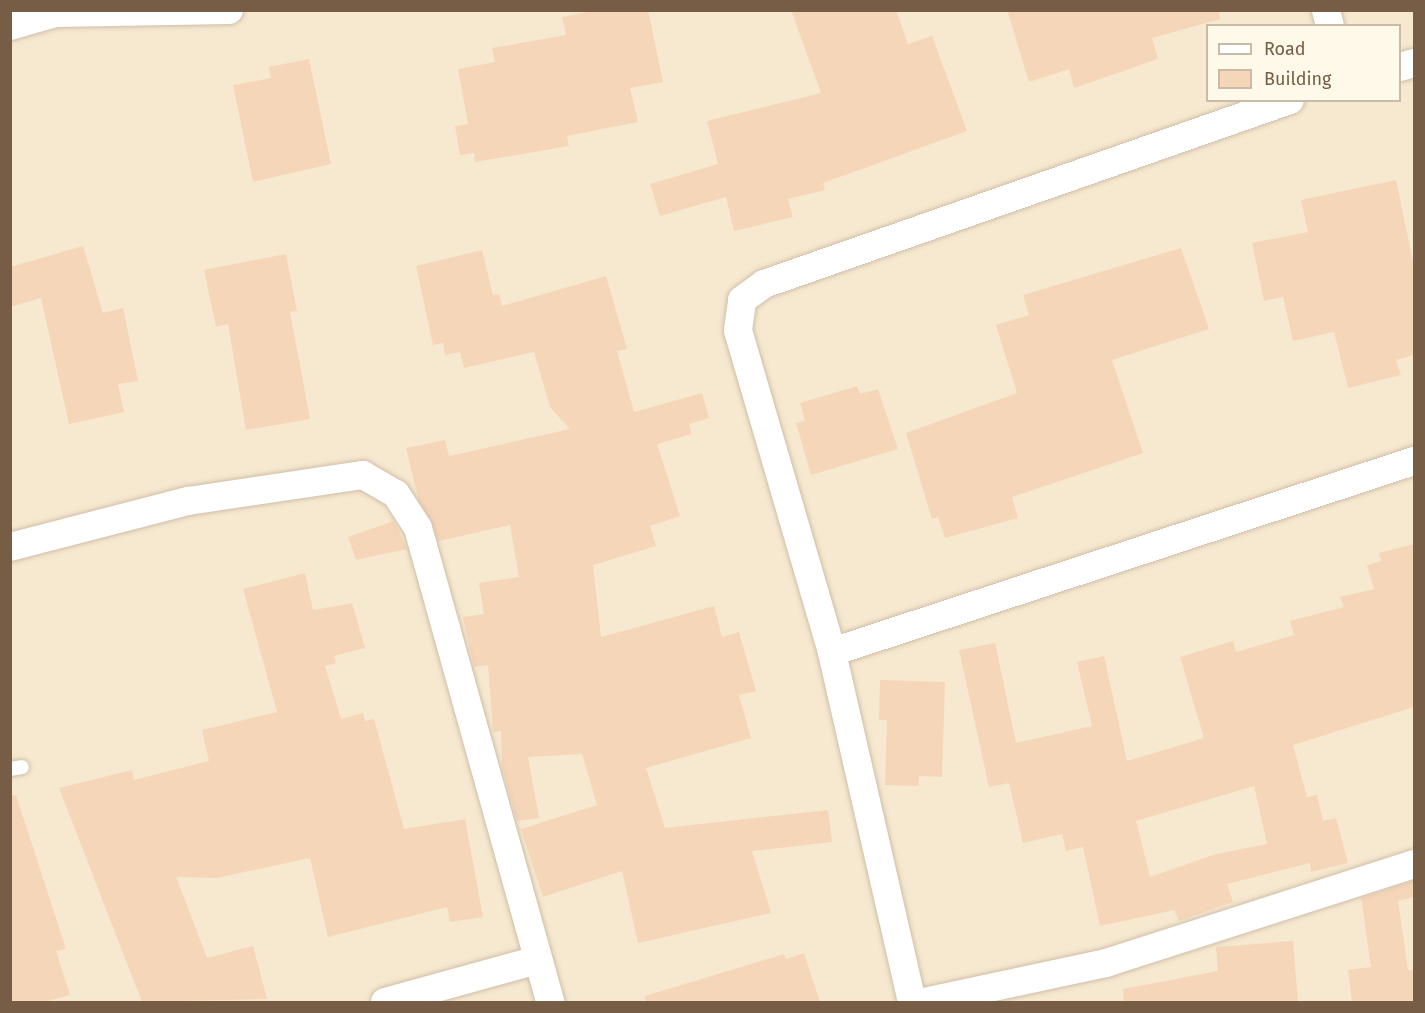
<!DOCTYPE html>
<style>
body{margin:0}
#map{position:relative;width:1425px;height:1013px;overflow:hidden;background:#fef6e2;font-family:"Fira Sans",sans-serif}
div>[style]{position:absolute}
.residential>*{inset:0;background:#f6e9d0}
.building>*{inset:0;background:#f6d6b8}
.roads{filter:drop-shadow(0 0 2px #d0bea8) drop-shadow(0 0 2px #d0bea8)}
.service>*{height:14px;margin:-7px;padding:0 7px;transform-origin:7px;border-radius:7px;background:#fff}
.minor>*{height:28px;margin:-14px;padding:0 14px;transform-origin:14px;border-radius:14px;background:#fff}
span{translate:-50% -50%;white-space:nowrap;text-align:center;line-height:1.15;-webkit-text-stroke:4.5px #fff9ea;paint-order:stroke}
.frame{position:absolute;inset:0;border:12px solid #785d46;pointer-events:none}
.legend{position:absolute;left:1206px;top:24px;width:195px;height:78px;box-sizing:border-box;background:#fff9ea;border:2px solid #c9bba8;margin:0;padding:8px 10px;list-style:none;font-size:18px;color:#785d46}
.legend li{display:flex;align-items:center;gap:12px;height:30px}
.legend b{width:30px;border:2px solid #c9bba8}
</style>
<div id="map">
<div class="residential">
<i style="clip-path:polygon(evenodd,11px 11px,1414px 11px,1414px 1002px,11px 1002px,11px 11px,1208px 26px,1400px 26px,1400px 100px,1208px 100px,1208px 26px)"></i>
</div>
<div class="building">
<i style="clip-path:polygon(598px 10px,648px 10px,663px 82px,630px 88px,638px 122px,567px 136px,569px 146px,475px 162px,474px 153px,460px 155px,455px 126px,468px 124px,458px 69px,495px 62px,492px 48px,566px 35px,562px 17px)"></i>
<i style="clip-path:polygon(791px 10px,896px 10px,908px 44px,932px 36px,967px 131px,823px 183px,825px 190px,788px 199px,793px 217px,734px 231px,726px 197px,660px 216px,650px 184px,718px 164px,707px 121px,821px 93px)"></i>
<i style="clip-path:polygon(1007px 10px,1219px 10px,1220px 19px,1152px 38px,1158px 59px,1074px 88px,1069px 69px,1029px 82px)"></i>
<i style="clip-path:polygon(309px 59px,331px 164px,253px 182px,233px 85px,271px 78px,269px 67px)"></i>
<i style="clip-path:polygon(1396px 180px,1414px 266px,1414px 355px,1396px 360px,1401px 375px,1348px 388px,1334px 332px,1293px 341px,1283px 297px,1264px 301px,1252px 243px,1308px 232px,1301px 200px)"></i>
<i style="clip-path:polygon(83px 246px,103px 313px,123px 308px,138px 381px,118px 384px,124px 412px,69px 424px,41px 298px,10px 307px,10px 267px)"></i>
<i style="clip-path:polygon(1181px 248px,1209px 329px,1112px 360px,1143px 453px,1012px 497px,1018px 518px,945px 538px,938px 517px,932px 519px,906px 433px,1017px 393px,996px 325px,1029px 315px,1023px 295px)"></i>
<i style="clip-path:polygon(482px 250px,493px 295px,499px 294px,502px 306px,606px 276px,627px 349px,617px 351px,634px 412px,702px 393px,709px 418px,689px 424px,692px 434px,657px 444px,680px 516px,650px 526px,656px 546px,593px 565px,601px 637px,714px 606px,722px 637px,739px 632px,756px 691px,739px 695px,751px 738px,646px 768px,665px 828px,828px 810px,832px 842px,752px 851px,771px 913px,638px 943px,622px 871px,543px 897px,521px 829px,597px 805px,582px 754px,528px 757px,539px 818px,517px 821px,502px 767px,501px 731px,493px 732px,488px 665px,474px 667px,463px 617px,484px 614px,479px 583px,519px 577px,510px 525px,439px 541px,418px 498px,406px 448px,445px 440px,449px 456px,570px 429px,550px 407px,534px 352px,464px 368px,460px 352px,445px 355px,443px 343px,433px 345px,416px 266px)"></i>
<i style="clip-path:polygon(286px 254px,297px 311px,290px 312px,310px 419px,246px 430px,228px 324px,216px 327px,204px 270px)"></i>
<i style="clip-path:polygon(857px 386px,860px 394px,878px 389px,898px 449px,811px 475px,796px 423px,805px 421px,800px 403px)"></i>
<i style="clip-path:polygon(394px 521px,407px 549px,356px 560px,348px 537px)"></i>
<i style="clip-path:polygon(evenodd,1414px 544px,1414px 707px,1293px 745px,1307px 797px,1317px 795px,1323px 821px,1336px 818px,1348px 863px,1311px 872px,1310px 863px,1227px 884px,1233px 902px,1179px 921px,1174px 910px,1100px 926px,1083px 847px,1066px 851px,1062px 834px,1023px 843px,1009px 783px,989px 787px,959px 650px,995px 643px,1016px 743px,1092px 726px,1077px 662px,1104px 656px,1127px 761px,1204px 738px,1180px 657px,1233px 641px,1236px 652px,1294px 635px,1290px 621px,1344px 607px,1340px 597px,1374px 589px,1367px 565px,1381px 561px,1379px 553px,1414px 544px,1254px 786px,1267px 844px,1216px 854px,1150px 877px,1136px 821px,1254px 786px)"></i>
<i style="clip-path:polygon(305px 573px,313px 610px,352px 603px,365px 648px,334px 656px,336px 663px,325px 666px,341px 719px,363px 713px,365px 721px,374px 719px,404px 829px,465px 819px,483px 917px,450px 922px,447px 907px,328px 937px,310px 858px,216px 878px,176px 877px,207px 958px,253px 946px,267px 999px,142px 1002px,59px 788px,132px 770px,134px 780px,209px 761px,202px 730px,277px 712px,243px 589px)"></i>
<i style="clip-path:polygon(880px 680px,945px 682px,942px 777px,919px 776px,918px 786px,885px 785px,887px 720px,879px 720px)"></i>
<i style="clip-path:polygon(16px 795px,66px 949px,56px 951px,70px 995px,44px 1002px,10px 1002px,10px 796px)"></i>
<i style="clip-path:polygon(1414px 881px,1414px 897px,1398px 901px,1408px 970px,1414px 970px,1414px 1002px,1352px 1002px,1348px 970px,1371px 967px,1361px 898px)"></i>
<i style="clip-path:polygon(1293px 941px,1298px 1002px,1124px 1002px,1123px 989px,1218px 971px,1216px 947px)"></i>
<i style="clip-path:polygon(804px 953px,820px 1002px,646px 1002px,645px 996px,784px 954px,786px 959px)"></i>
</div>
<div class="roads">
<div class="service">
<i style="left:10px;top:769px;width:12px;rotate:-9deg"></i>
</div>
<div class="minor">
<i style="left:1326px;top:10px;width:16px;rotate:76deg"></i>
<i style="left:10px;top:26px;width:47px;rotate:-16.1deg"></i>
<i style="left:55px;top:13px;width:174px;rotate:-1deg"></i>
<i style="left:1400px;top:67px;width:15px;rotate:-16deg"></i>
<i style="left:10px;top:547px;width:184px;rotate:-14.5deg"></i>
<i style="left:188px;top:501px;width:177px;rotate:-8.5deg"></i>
<i style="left:363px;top:475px;width:38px;rotate:30deg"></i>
<i style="left:396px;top:494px;width:40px;rotate:57.1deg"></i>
<i style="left:418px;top:528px;width:492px;rotate:74.4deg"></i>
<i style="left:832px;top:652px;width:613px;rotate:-18.17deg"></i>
<i style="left:385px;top:1002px;width:159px;rotate:-15.4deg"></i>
<i style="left:912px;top:1002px;width:359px;rotate:-102.9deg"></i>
<i style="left:832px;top:652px;width:335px;rotate:-106.3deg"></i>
<i style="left:738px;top:330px;width:30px;rotate:-82deg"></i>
<i style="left:742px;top:300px;width:27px;rotate:-36deg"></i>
<i style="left:764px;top:284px;width:557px;rotate:-19.28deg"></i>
<i style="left:924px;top:1002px;width:186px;rotate:-12.1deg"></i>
<i style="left:1106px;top:963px;width:324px;rotate:-17.8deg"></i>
</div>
</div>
<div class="frame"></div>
<ul class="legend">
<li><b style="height:8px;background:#fff"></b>Road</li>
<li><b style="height:16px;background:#f6d6b8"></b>Building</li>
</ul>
</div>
